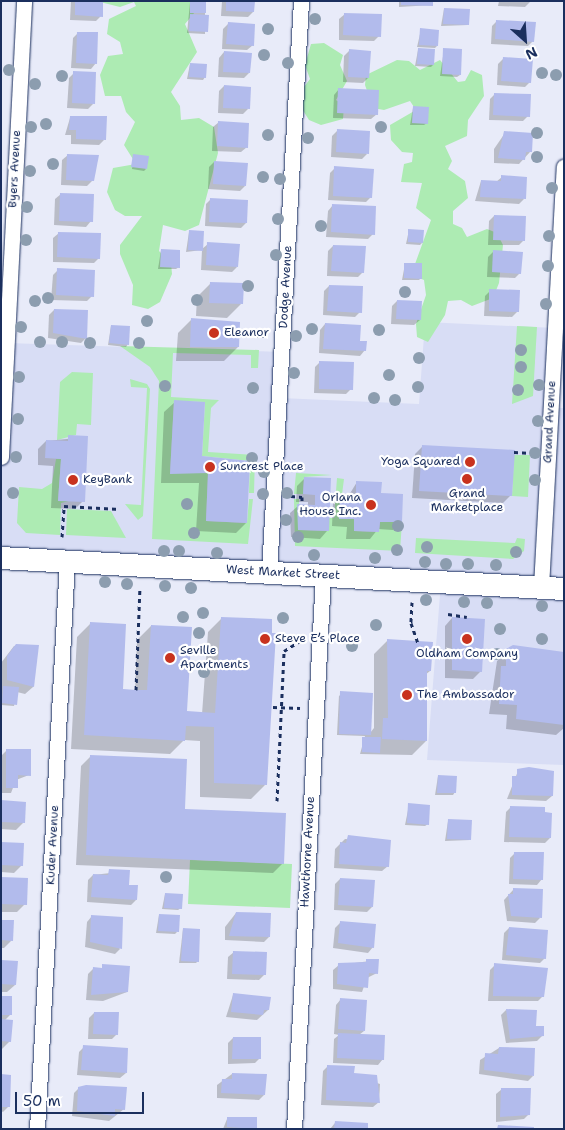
<!DOCTYPE html>
<meta charset="utf-8">
<style>
body{margin:0}
#map{position:relative;width:565px;height:1130px;overflow:hidden;background:#e8ebf9;font-family:"Shantell Sans",sans-serif}
div>[style]{position:absolute}
.built>*{inset:0;background:#d8ddf5}
.green>*{inset:0;background:#adebb3}
.shadow>*{inset:0;background:#0003}
.building>*{inset:0;background:#b2bbec}
.path>*{height:3px;margin-top:-1.5px;transform-origin:0;background:repeating-linear-gradient(90deg,#1b2f5e 0 4px,transparent 0 8px)}
.roads{filter:drop-shadow(0 0 1px #1b2f5e) drop-shadow(0 0 1px #1b2f5e)}
.minor>*{height:15px;margin:-7.5px;padding:0 7.5px;transform-origin:7.5px;border-radius:7.5px;background:#fff}
.primary>*{height:22px;margin:-11px;padding:0 11px;transform-origin:11px;border-radius:11px;background:#fff}
.trees>*{width:12px;height:12px;margin:-6px;border-radius:50%;background:#8c9daf}
.dots>*{width:14px;height:14px;translate:-50% -50%;box-sizing:border-box;border:2px solid #fff;border-radius:50%}
span{translate:-50% -50%;white-space:nowrap;text-align:center;line-height:1.15;-webkit-text-stroke:4.5px #fff;paint-order:stroke}
.street-label{font-size:12px;color:#1b2f5e}
.poi-label{font-size:12px;color:#1b2f5e}
.left{translate:0 -50%;text-align:left}
.right{translate:-100% -50%;text-align:right}
.frame{position:absolute;inset:0;border:2px solid #1b2f5e;pointer-events:none}
.north{position:absolute;left:500px;top:15px;width:50px;height:50px;-webkit-text-stroke:4px #fff;paint-order:stroke;rotate:154deg;font-size:14px;font-weight:700;line-height:20px;text-align:center;color:#1b2f5e}
.north::after{content:'';display:block;margin:auto;width:18px;height:22px;background:#1b2f5e;clip-path:polygon(50% 0,100% 100%,50% 72%,0 100%)}
.scale{position:absolute;left:15px;top:1092px;width:129px;height:22px;box-sizing:border-box;border:2px solid #1b2f5e;border-top:0;padding-left:6px;font-size:15px;line-height:18px;white-space:nowrap;color:#1b2f5e;-webkit-text-stroke:4px #fff;paint-order:stroke}
</style>
<div id="map">
<div class="built">
<i style="clip-path:polygon(425px 322px,555px 328px,551px 408px,564px 408px,564px 765px,427px 760px,441px 582px,1px 558px,1px 323px,7px 343px,282px 352px,280px 398px,419px 404px)"></i>
</div>
<div class="green">
<i style="clip-path:polygon(96px 1px,204px 1px,185px 24px,197px 52px,171px 92px,180px 106px,181px 120px,199px 118px,214px 127px,218px 153px,199px 225px,185px 231px,163px 225px,159px 251px,171px 263px,172px 274px,160px 302px,148px 309px,132px 305px,133px 285px,120px 254px,120px 245px,142px 216px,125px 216px,115px 210px,107px 192px,113px 168px,136px 164px,124px 145px,135px 122px,126px 112px,121px 96px,105px 96px,100px 75px,108px 56px,123px 54px,120px 42px,107px 34px,109px 19px,136px 6px,134px 2px,120px 7px)"></i>
<i style="clip-path:polygon(324px 43px,343px 55px,340px 65px,347px 81px,336px 100px,344px 106px,343px 119px,321px 125px,309px 120px,299px 104px,300px 92px,310px 79px,305px 65px,311px 44px)"></i>
<i style="clip-path:polygon(397px 60px,409px 61px,420px 70px,440px 60px,458px 82px,465px 81px,471px 70px,482px 75px,484px 96px,468px 120px,467px 136px,445px 146px,452px 161px,448px 169px,465px 181px,468px 198px,453px 211px,453px 224px,462px 228px,467px 237px,487px 229px,497px 233px,503px 245px,499px 283px,493px 298px,472px 306px,461px 300px,448px 301px,445px 315px,428px 342px,417px 337px,416px 324px,426px 295px,424px 280px,411px 275px,431px 220px,416px 208px,422px 183px,401px 182px,404px 164px,412px 162px,413px 153px,402px 152px,391px 140px,390px 125px,416px 110px,410px 101px,384px 110px,373px 108px,365px 85px,366px 75px)"></i>
<i style="clip-path:polygon(517px 326px,537px 327px,533px 396px,512px 404px)"></i>
<i style="clip-path:polygon(120px 346px,259px 350px,258px 368px,251px 368px,251px 355px,173px 353px,171px 397px,219px 400px,211px 408px,208px 452px,255px 455px,254px 493px,249px 493px,250px 461px,202px 456px,205px 402px,174px 401px,170px 473px,208px 473px,206px 521px,247px 523px,249px 499px,253px 499px,248px 544px,152px 539px,159px 381px,150px 367px)"></i>
<i style="clip-path:polygon(72px 372px,93px 373px,91px 425px,77px 424px,76px 435px,57px 440px,60px 382px)"></i>
<i style="clip-path:polygon(130px 379px,147px 384px,150px 389px,143px 516px,138px 520px,125px 504px,141px 505px,147px 388px,131px 387px)"></i>
<i style="clip-path:polygon(514px 455px,530px 455px,528px 497px,512px 496px)"></i>
<i style="clip-path:polygon(56px 459px,61px 459px,58px 500px,69px 501px,61px 503px,60px 535px,26px 533px,17px 523px,19px 487px,42px 489px,52px 483px)"></i>
<i style="clip-path:polygon(296px 473px,332px 475px,304px 477px,303px 494px,294px 494px)"></i>
<i style="clip-path:polygon(337px 478px,344px 479px,339px 518px,354px 519px,354px 531px,379px 532px,380px 522px,402px 522px,400px 551px,295px 546px,294px 499px,299px 499px,299px 530px,328px 531px,329px 518px,334px 518px)"></i>
<i style="clip-path:polygon(67px 509px,111px 511px,126px 538px,66px 535px)"></i>
<i style="clip-path:polygon(416px 538px,515px 543px,517px 538px,525px 539px,524px 551px,513px 559px,415px 553px)"></i>
<i style="clip-path:polygon(190px 860px,292px 864px,290px 908px,188px 904px)"></i>
</div>
<div class="shadow">
<i style="clip-path:polygon(71px 1px,102px 1px,101px 16px,96px 21px,70px 20px)"></i>
<i style="clip-path:polygon(222px 1px,253px 1px,253px 12px,248px 17px,221px 16px)"></i>
<i style="clip-path:polygon(399px 1px,432px 1px,432px 5px,399px 7px)"></i>
<i style="clip-path:polygon(499px 1px,531px 1px,525px 7px,498px 6px)"></i>
<i style="clip-path:polygon(190px 3px,205px 13px,205px 34px,187px 33px)"></i>
<i style="clip-path:polygon(444px 9px,468px 25px,441px 26px)"></i>
<i style="clip-path:polygon(345px 14px,379px 36px,374px 41px,339px 40px,339px 19px)"></i>
<i style="clip-path:polygon(497px 21px,533px 41px,528px 46px,491px 44px,492px 26px)"></i>
<i style="clip-path:polygon(228px 24px,253px 45px,247px 50px,222px 49px,223px 29px)"></i>
<i style="clip-path:polygon(421px 30px,437px 46px,435px 48px,417px 47px)"></i>
<i style="clip-path:polygon(78px 33px,96px 63px,91px 69px,71px 68px,73px 38px)"></i>
<i style="clip-path:polygon(418px 50px,433px 65px,431px 67px,415px 66px)"></i>
<i style="clip-path:polygon(444px 50px,460px 75px,457px 77px,440px 76px)"></i>
<i style="clip-path:polygon(349px 51px,368px 78px,363px 83px,343px 82px,344px 56px)"></i>
<i style="clip-path:polygon(224px 52px,249px 73px,244px 78px,218px 77px,219px 58px)"></i>
<i style="clip-path:polygon(503px 59px,530px 82px,525px 87px,497px 85px,498px 64px)"></i>
<i style="clip-path:polygon(190px 64px,205px 77px,203px 80px,187px 79px)"></i>
<i style="clip-path:polygon(74px 73px,93px 104px,88px 109px,67px 108px,69px 78px)"></i>
<i style="clip-path:polygon(224px 86px,248px 109px,243px 114px,218px 113px,219px 91px)"></i>
<i style="clip-path:polygon(339px 89px,377px 114px,371px 119px,333px 118px,334px 95px)"></i>
<i style="clip-path:polygon(495px 94px,528px 116px,523px 121px,489px 120px,490px 99px)"></i>
<i style="clip-path:polygon(413px 108px,427px 123px,424px 125px,410px 125px)"></i>
<i style="clip-path:polygon(70px 118px,104px 140px,99px 145px,71px 144px,71px 135px,65px 135px)"></i>
<i style="clip-path:polygon(219px 122px,247px 147px,241px 152px,212px 151px,213px 127px)"></i>
<i style="clip-path:polygon(337px 131px,367px 154px,362px 159px,331px 157px,332px 136px)"></i>
<i style="clip-path:polygon(505px 133px,530px 152px,519px 164px,494px 163px,494px 149px)"></i>
<i style="clip-path:polygon(68px 155px,93px 180px,87px 186px,61px 185px,62px 160px)"></i>
<i style="clip-path:polygon(134px 156px,146px 169px,144px 171px,132px 169px)"></i>
<i style="clip-path:polygon(214px 162px,245px 186px,240px 191px,208px 189px,209px 167px)"></i>
<i style="clip-path:polygon(335px 168px,371px 197px,366px 202px,328px 200px,330px 173px)"></i>
<i style="clip-path:polygon(502px 177px,524px 199px,519px 204px,475px 201px,481px 181px,496px 182px)"></i>
<i style="clip-path:polygon(61px 194px,91px 221px,86px 227px,54px 225px,55px 199px)"></i>
<i style="clip-path:polygon(211px 199px,246px 223px,241px 228px,205px 226px,206px 204px)"></i>
<i style="clip-path:polygon(333px 205px,373px 234px,368px 239px,326px 237px,328px 211px)"></i>
<i style="clip-path:polygon(494px 216px,524px 240px,519px 245px,488px 245px,489px 221px)"></i>
<i style="clip-path:polygon(409px 230px,422px 243px,420px 245px,406px 244px)"></i>
<i style="clip-path:polygon(189px 232px,202px 249px,208px 244px,237px 267px,232px 272px,201px 270px,202px 250px,186px 252px)"></i>
<i style="clip-path:polygon(59px 233px,99px 258px,94px 263px,53px 262px,53px 238px)"></i>
<i style="clip-path:polygon(333px 246px,363px 272px,358px 277px,327px 276px,328px 251px)"></i>
<i style="clip-path:polygon(161px 250px,179px 267px,176px 269px,158px 269px)"></i>
<i style="clip-path:polygon(493px 252px,520px 273px,515px 278px,487px 277px,488px 257px)"></i>
<i style="clip-path:polygon(405px 264px,421px 278px,419px 280px,402px 280px)"></i>
<i style="clip-path:polygon(58px 270px,92px 296px,87px 301px,51px 300px,53px 275px)"></i>
<i style="clip-path:polygon(211px 283px,241px 304px,227px 318px,196px 316px,197px 297px)"></i>
<i style="clip-path:polygon(329px 286px,360px 312px,355px 317px,323px 315px,324px 291px)"></i>
<i style="clip-path:polygon(490px 291px,518px 311px,512px 317px,484px 316px,485px 296px)"></i>
<i style="clip-path:polygon(397px 301px,420px 320px,414px 325px,391px 324px,392px 306px)"></i>
<i style="clip-path:polygon(54px 310px,86px 338px,81px 343px,48px 338px,49px 315px)"></i>
<i style="clip-path:polygon(192px 319px,239px 323px,238px 347px,224px 361px,176px 361px,178px 333px)"></i>
<i style="clip-path:polygon(325px 324px,359px 342px,365px 350px,360px 356px,319px 353px,320px 330px)"></i>
<i style="clip-path:polygon(111px 326px,128px 344px,126px 347px,108px 345px)"></i>
<i style="clip-path:polygon(320px 362px,351px 389px,346px 394px,314px 393px,315px 367px)"></i>
<i style="clip-path:polygon(175px 402px,201px 457px,246px 523px,236px 533px,196px 531px,199px 483px,161px 483px,164px 412px)"></i>
<i style="clip-path:polygon(87px 437px,83px 501px,75px 509px,51px 508px,53px 466px,38px 465px,38px 449px,46px 441px)"></i>
<i style="clip-path:polygon(423px 446px,511px 495px,503px 503px,412px 498px,415px 454px)"></i>
<i style="clip-path:polygon(305px 478px,330px 479px,327px 531px,320px 539px,291px 537px,290px 513px,298px 506px,308px 506px,308px 502px,296px 502px,297px 486px)"></i>
<i style="clip-path:polygon(357px 482px,380px 495px,401px 522px,393px 530px,378px 529px,370px 539px,346px 539px,347px 527px,332px 526px,333px 503px,341px 495px,349px 495px)"></i>
<i style="clip-path:polygon(222px 618px,265px 785px,251px 799px,200px 797px,200px 741px,184px 740px,170px 754px,71px 749px,77px 637px,91px 623px,122px 690px,135px 691px,137px 640px,151px 626px,186px 713px,202px 714px,208px 632px)"></i>
<i style="clip-path:polygon(452px 618px,481px 671px,473px 679px,445px 678px,445px 626px)"></i>
<i style="clip-path:polygon(388px 640px,430px 671px,425px 675px,426px 741px,412px 755px,360px 754px,365px 736px,337px 735px,339px 695px,370px 733px,374px 728px,374px 654px)"></i>
<i style="clip-path:polygon(14px 646px,38px 647px,33px 687px,25px 694px,17px 692px,14px 706px,1px 705px,1px 663px)"></i>
<i style="clip-path:polygon(513px 647px,564px 653px,564px 728px,556px 735px,506px 729px,507px 715px,489px 714px,497px 661px)"></i>
<i style="clip-path:polygon(7px 750px,29px 775px,16px 780px,11px 793px,1px 793px,2px 755px)"></i>
<i style="clip-path:polygon(91px 756px,184px 810px,283px 863px,273px 873px,76px 865px,81px 766px)"></i>
<i style="clip-path:polygon(518px 771px,552px 796px,546px 801px,507px 799px)"></i>
<i style="clip-path:polygon(438px 776px,455px 792px,453px 795px,435px 795px)"></i>
<i style="clip-path:polygon(1px 802px,24px 822px,16px 830px,1px 829px)"></i>
<i style="clip-path:polygon(409px 805px,428px 824px,425px 826px,405px 825px)"></i>
<i style="clip-path:polygon(511px 807px,550px 838px,545px 843px,504px 842px,506px 812px)"></i>
<i style="clip-path:polygon(448px 821px,470px 840px,445px 841px)"></i>
<i style="clip-path:polygon(345px 839px,389px 841px,388px 866px,382px 871px,334px 868px,335px 849px)"></i>
<i style="clip-path:polygon(1px 843px,22px 865px,14px 873px,1px 872px)"></i>
<i style="clip-path:polygon(515px 853px,542px 879px,537px 885px,509px 884px,510px 858px)"></i>
<i style="clip-path:polygon(128px 871px,128px 886px,136px 900px,131px 905px,87px 902px,88px 880px,93px 875px)"></i>
<i style="clip-path:polygon(1px 878px,25px 904px,17px 912px,1px 912px)"></i>
<i style="clip-path:polygon(340px 879px,372px 907px,367px 912px,334px 910px,335px 884px)"></i>
<i style="clip-path:polygon(514px 889px,540px 918px,535px 923px,507px 921px,504px 900px)"></i>
<i style="clip-path:polygon(165px 894px,181px 908px,178px 910px,162px 909px)"></i>
<i style="clip-path:polygon(236px 913px,269px 937px,264px 942px,225px 940px,225px 927px)"></i>
<i style="clip-path:polygon(159px 915px,177px 932px,175px 934px,156px 933px)"></i>
<i style="clip-path:polygon(92px 916px,120px 949px,115px 954px,85px 947px,87px 922px)"></i>
<i style="clip-path:polygon(1px 921px,12px 940px,4px 948px,1px 948px)"></i>
<i style="clip-path:polygon(340px 923px,373px 947px,368px 953px,333px 948px,335px 928px)"></i>
<i style="clip-path:polygon(509px 928px,545px 958px,540px 963px,502px 960px,504px 933px)"></i>
<i style="clip-path:polygon(183px 929px,198px 961px,196px 963px,179px 963px)"></i>
<i style="clip-path:polygon(234px 952px,265px 954px,264px 975px,259px 980px,227px 979px,228px 957px)"></i>
<i style="clip-path:polygon(378px 960px,377px 973px,367px 978px,362px 992px,333px 989px,333px 970px,339px 965px)"></i>
<i style="clip-path:polygon(1px 961px,15px 985px,7px 992px,1px 992px)"></i>
<i style="clip-path:polygon(495px 965px,543px 996px,538px 1001px,488px 1001px,490px 970px)"></i>
<i style="clip-path:polygon(94px 968px,127px 992px,103px 1001px,86px 1000px,88px 974px)"></i>
<i style="clip-path:polygon(233px 995px,268px 1010px,257px 1020px,226px 1017px)"></i>
<i style="clip-path:polygon(1px 997px,10px 1015px,4px 1021px,10px 1041px,2px 1049px)"></i>
<i style="clip-path:polygon(341px 999px,364px 1031px,359px 1035px,383px 1059px,378px 1065px,333px 1063px,334px 1039px,339px 1035px,334px 1034px,336px 1005px)"></i>
<i style="clip-path:polygon(506px 1010px,535px 1027px,542px 1036px,537px 1041px,506px 1043px,501px 1015px)"></i>
<i style="clip-path:polygon(94px 1013px,117px 1034px,112px 1039px,88px 1039px,89px 1018px)"></i>
<i style="clip-path:polygon(233px 1038px,260px 1058px,255px 1063px,228px 1064px,228px 1043px)"></i>
<i style="clip-path:polygon(84px 1047px,126px 1073px,120px 1078px,77px 1075px,79px 1052px)"></i>
<i style="clip-path:polygon(499px 1048px,533px 1076px,528px 1081px,479px 1074px,480px 1060px)"></i>
<i style="clip-path:polygon(328px 1066px,380px 1084px,379px 1102px,373px 1107px,321px 1105px,323px 1071px)"></i>
<i style="clip-path:polygon(232px 1074px,264px 1095px,259px 1100px,217px 1098px,217px 1085px)"></i>
<i style="clip-path:polygon(1px 1076px,9px 1106px,3px 1112px,1px 1111px)"></i>
<i style="clip-path:polygon(79px 1088px,124px 1109px,109px 1121px,72px 1116px,74px 1093px)"></i>
<i style="clip-path:polygon(502px 1089px,529px 1114px,524px 1119px,496px 1122px,496px 1094px)"></i>
<i style="clip-path:polygon(227px 1119px,256px 1129px,223px 1129px)"></i>
<i style="clip-path:polygon(335px 1123px,367px 1129px,330px 1129px)"></i>
</div>
<div class="building">
<i style="clip-path:polygon(75px 1px,103px 1px,103px 17px,75px 15px)"></i>
<i style="clip-path:polygon(226px 1px,255px 1px,254px 12px,226px 11px)"></i>
<i style="clip-path:polygon(401px 1px,433px 1px,433px 6px,401px 5px)"></i>
<i style="clip-path:polygon(190px 2px,206px 2px,206px 13px,190px 13px)"></i>
<i style="clip-path:polygon(444px 8px,470px 9px,469px 25px,443px 24px)"></i>
<i style="clip-path:polygon(344px 13px,382px 14px,381px 37px,343px 35px)"></i>
<i style="clip-path:polygon(190px 14px,209px 15px,208px 32px,189px 31px)"></i>
<i style="clip-path:polygon(496px 20px,536px 22px,534px 42px,495px 39px)"></i>
<i style="clip-path:polygon(228px 22px,255px 24px,254px 46px,226px 44px)"></i>
<i style="clip-path:polygon(420px 28px,439px 30px,438px 46px,419px 45px)"></i>
<i style="clip-path:polygon(77px 32px,98px 32px,97px 64px,76px 63px)"></i>
<i style="clip-path:polygon(418px 48px,435px 49px,434px 65px,417px 64px)"></i>
<i style="clip-path:polygon(443px 48px,462px 49px,461px 75px,442px 74px)"></i>
<i style="clip-path:polygon(349px 49px,371px 51px,369px 78px,348px 77px)"></i>
<i style="clip-path:polygon(224px 51px,252px 53px,250px 73px,223px 72px)"></i>
<i style="clip-path:polygon(503px 57px,533px 59px,531px 83px,501px 81px)"></i>
<i style="clip-path:polygon(190px 63px,207px 64px,206px 78px,189px 77px)"></i>
<i style="clip-path:polygon(73px 71px,96px 72px,95px 104px,72px 103px)"></i>
<i style="clip-path:polygon(224px 85px,251px 87px,250px 109px,223px 108px)"></i>
<i style="clip-path:polygon(338px 88px,379px 90px,378px 115px,337px 113px)"></i>
<i style="clip-path:polygon(494px 93px,531px 94px,530px 117px,493px 115px)"></i>
<i style="clip-path:polygon(413px 106px,429px 107px,428px 124px,412px 123px)"></i>
<i style="clip-path:polygon(70px 116px,107px 116px,106px 140px,76px 139px,76px 130px,69px 130px)"></i>
<i style="clip-path:polygon(218px 121px,249px 123px,248px 148px,217px 146px)"></i>
<i style="clip-path:polygon(337px 129px,370px 131px,369px 154px,336px 152px)"></i>
<i style="clip-path:polygon(504px 131px,533px 133px,532px 152px,526px 152px,525px 160px,498px 158px)"></i>
<i style="clip-path:polygon(67px 154px,99px 155px,94px 181px,66px 180px)"></i>
<i style="clip-path:polygon(133px 154px,149px 156px,147px 169px,131px 167px)"></i>
<i style="clip-path:polygon(214px 161px,248px 163px,246px 186px,213px 184px)"></i>
<i style="clip-path:polygon(334px 166px,374px 169px,372px 198px,333px 196px)"></i>
<i style="clip-path:polygon(501px 175px,527px 177px,526px 199px,480px 197px,481px 180px,501px 181px)"></i>
<i style="clip-path:polygon(60px 193px,94px 194px,93px 222px,59px 221px)"></i>
<i style="clip-path:polygon(210px 198px,248px 200px,247px 223px,209px 222px)"></i>
<i style="clip-path:polygon(332px 204px,376px 206px,375px 235px,331px 232px)"></i>
<i style="clip-path:polygon(494px 215px,526px 216px,525px 241px,493px 240px)"></i>
<i style="clip-path:polygon(408px 229px,424px 230px,423px 243px,408px 242px)"></i>
<i style="clip-path:polygon(189px 230px,204px 231px,203px 251px,188px 250px)"></i>
<i style="clip-path:polygon(58px 232px,101px 233px,100px 259px,57px 257px)"></i>
<i style="clip-path:polygon(207px 242px,240px 244px,238px 267px,206px 265px)"></i>
<i style="clip-path:polygon(333px 245px,366px 246px,364px 273px,331px 271px)"></i>
<i style="clip-path:polygon(161px 249px,180px 250px,180px 268px,160px 267px)"></i>
<i style="clip-path:polygon(493px 250px,523px 252px,521px 274px,492px 272px)"></i>
<i style="clip-path:polygon(404px 263px,422px 263px,422px 279px,404px 278px)"></i>
<i style="clip-path:polygon(57px 268px,95px 270px,94px 297px,56px 295px)"></i>
<i style="clip-path:polygon(210px 282px,244px 283px,243px 304px,209px 303px)"></i>
<i style="clip-path:polygon(329px 285px,363px 286px,362px 313px,327px 311px)"></i>
<i style="clip-path:polygon(489px 289px,520px 290px,519px 312px,489px 311px)"></i>
<i style="clip-path:polygon(397px 300px,422px 301px,421px 320px,396px 319px)"></i>
<i style="clip-path:polygon(54px 309px,88px 310px,87px 339px,53px 333px)"></i>
<i style="clip-path:polygon(191px 318px,240px 322px,239px 347px,190px 347px)"></i>
<i style="clip-path:polygon(325px 323px,361px 325px,360px 341px,367px 341px,366px 351px,323px 349px)"></i>
<i style="clip-path:polygon(111px 325px,130px 326px,129px 345px,109px 343px)"></i>
<i style="clip-path:polygon(319px 361px,354px 362px,353px 390px,319px 389px)"></i>
<i style="clip-path:polygon(174px 400px,205px 402px,202px 456px,250px 461px,247px 523px,206px 521px,208px 473px,170px 474px)"></i>
<i style="clip-path:polygon(68px 435px,88px 436px,85px 502px,58px 501px,61px 459px,45px 458px,46px 440px,68px 441px)"></i>
<i style="clip-path:polygon(422px 445px,515px 450px,512px 496px,419px 491px)"></i>
<i style="clip-path:polygon(304px 477px,331px 478px,329px 531px,298px 530px,297px 504px,315px 505px,315px 495px,303px 494px)"></i>
<i style="clip-path:polygon(356px 481px,382px 482px,381px 493px,403px 494px,402px 522px,380px 522px,379px 532px,354px 531px,354px 519px,339px 519px,340px 493px,356px 494px)"></i>
<i style="clip-path:polygon(221px 617px,272px 619px,272px 633px,276px 633px,267px 785px,214px 783px,214px 727px,186px 726px,185px 741px,84px 735px,90px 622px,126px 624px,123px 689px,136px 690px,147px 690px,151px 625px,192px 627px,187px 711px,215px 713px)"></i>
<i style="clip-path:polygon(452px 617px,485px 619px,482px 672px,452px 670px)"></i>
<i style="clip-path:polygon(387px 639px,433px 642px,431px 671px,427px 671px,427px 741px,382px 739px,383px 718px,388px 718px)"></i>
<i style="clip-path:polygon(16px 644px,39px 645px,34px 687px,7px 680px,7px 656px)"></i>
<i style="clip-path:polygon(513px 645px,564px 652px,564px 725px,516px 719px,517px 705px,499px 704px,501px 666px,506px 666px,506px 649px)"></i>
<i style="clip-path:polygon(3px 686px,19px 687px,17px 705px,2px 703px)"></i>
<i style="clip-path:polygon(340px 691px,373px 693px,371px 735px,339px 734px)"></i>
<i style="clip-path:polygon(362px 737px,381px 737px,380px 753px,362px 752px)"></i>
<i style="clip-path:polygon(6px 749px,31px 749px,31px 776px,18px 775px,18px 788px,6px 788px)"></i>
<i style="clip-path:polygon(90px 755px,187px 759px,185px 809px,286px 813px,284px 864px,86px 855px)"></i>
<i style="clip-path:polygon(529px 767px,554px 771px,553px 796px,512px 795px,512px 776px,517px 776px,517px 769px)"></i>
<i style="clip-path:polygon(438px 775px,457px 776px,456px 793px,437px 793px)"></i>
<i style="clip-path:polygon(1px 800px,26px 802px,25px 823px,1px 822px)"></i>
<i style="clip-path:polygon(408px 803px,430px 805px,429px 825px,407px 823px)"></i>
<i style="clip-path:polygon(510px 806px,545px 807px,545px 812px,552px 813px,551px 838px,509px 837px)"></i>
<i style="clip-path:polygon(448px 819px,472px 820px,471px 840px,447px 839px)"></i>
<i style="clip-path:polygon(348px 835px,391px 840px,389px 867px,339px 864px,340px 842px,346px 843px)"></i>
<i style="clip-path:polygon(1px 842px,24px 843px,23px 866px,1px 865px)"></i>
<i style="clip-path:polygon(514px 852px,544px 852px,543px 880px,513px 879px)"></i>
<i style="clip-path:polygon(109px 869px,130px 870px,129px 885px,138px 885px,137px 900px,91px 897px,93px 874px,108px 875px)"></i>
<i style="clip-path:polygon(1px 877px,28px 878px,27px 905px,1px 904px)"></i>
<i style="clip-path:polygon(340px 878px,375px 880px,373px 907px,338px 905px)"></i>
<i style="clip-path:polygon(513px 888px,543px 889px,542px 918px,511px 916px,508px 894px,513px 894px)"></i>
<i style="clip-path:polygon(165px 893px,183px 894px,182px 909px,164px 908px)"></i>
<i style="clip-path:polygon(236px 912px,271px 913px,270px 937px,229px 936px)"></i>
<i style="clip-path:polygon(159px 914px,180px 915px,179px 932px,158px 931px)"></i>
<i style="clip-path:polygon(91px 915px,123px 917px,122px 949px,90px 942px)"></i>
<i style="clip-path:polygon(1px 920px,14px 920px,13px 941px,1px 940px)"></i>
<i style="clip-path:polygon(340px 921px,376px 924px,374px 948px,338px 943px)"></i>
<i style="clip-path:polygon(509px 927px,548px 930px,546px 959px,506px 955px)"></i>
<i style="clip-path:polygon(183px 928px,200px 929px,199px 962px,181px 961px)"></i>
<i style="clip-path:polygon(233px 951px,267px 952px,266px 975px,232px 974px)"></i>
<i style="clip-path:polygon(366px 959px,379px 959px,378px 974px,369px 973px,368px 988px,337px 984px,338px 963px,366px 962px)"></i>
<i style="clip-path:polygon(1px 960px,18px 961px,16px 985px,1px 984px)"></i>
<i style="clip-path:polygon(494px 963px,548px 968px,544px 997px,493px 996px)"></i>
<i style="clip-path:polygon(102px 964px,130px 966px,128px 992px,91px 995px,93px 967px,102px 968px)"></i>
<i style="clip-path:polygon(233px 993px,271px 997px,269px 1010px,264px 1010px,263px 1015px,231px 1012px)"></i>
<i style="clip-path:polygon(1px 996px,12px 996px,12px 1015px,1px 1015px)"></i>
<i style="clip-path:polygon(340px 998px,367px 1000px,365px 1031px,338px 1029px)"></i>
<i style="clip-path:polygon(506px 1009px,537px 1010px,536px 1026px,544px 1026px,544px 1036px,510px 1039px)"></i>
<i style="clip-path:polygon(94px 1012px,119px 1012px,118px 1035px,93px 1034px)"></i>
<i style="clip-path:polygon(1px 1019px,13px 1020px,11px 1042px,1px 1041px)"></i>
<i style="clip-path:polygon(338px 1033px,385px 1035px,384px 1060px,337px 1058px)"></i>
<i style="clip-path:polygon(233px 1037px,261px 1037px,261px 1059px,232px 1059px)"></i>
<i style="clip-path:polygon(83px 1045px,128px 1048px,127px 1073px,81px 1070px)"></i>
<i style="clip-path:polygon(499px 1047px,535px 1048px,534px 1076px,484px 1070px,485px 1053px,498px 1054px)"></i>
<i style="clip-path:polygon(327px 1065px,355px 1066px,354px 1073px,377px 1075px,380px 1103px,326px 1100px)"></i>
<i style="clip-path:polygon(232px 1073px,267px 1074px,265px 1095px,221px 1093px,222px 1079px,232px 1079px)"></i>
<i style="clip-path:polygon(1px 1074px,11px 1075px,10px 1107px,1px 1107px)"></i>
<i style="clip-path:polygon(86px 1085px,127px 1087px,125px 1110px,115px 1109px,115px 1116px,77px 1111px,78px 1087px)"></i>
<i style="clip-path:polygon(501px 1088px,531px 1088px,530px 1115px,500px 1117px)"></i>
<i style="clip-path:polygon(227px 1117px,257px 1117px,257px 1129px,227px 1127px)"></i>
<i style="clip-path:polygon(335px 1121px,368px 1123px,368px 1129px,334px 1129px)"></i>
<i style="clip-path:polygon(498px 1125px,534px 1127px,534px 1129px,497px 1129px)"></i>
</div>
<div class="path">
<i style="left:238px;top:335px;width:28px;rotate:2deg"></i>
<i style="left:514px;top:452px;width:18px;rotate:3deg"></i>
<i style="left:291px;top:496px;width:11px;rotate:5deg"></i>
<i style="left:302px;top:497px;width:8px;rotate:90deg"></i>
<i style="left:62px;top:537px;width:31px;rotate:-86deg"></i>
<i style="left:64px;top:506px;width:56px;rotate:3.1deg"></i>
<i style="left:412px;top:602px;width:21px;rotate:93deg"></i>
<i style="left:411px;top:623px;width:21px;rotate:71deg"></i>
<i style="left:448px;top:614px;width:19px;rotate:9deg"></i>
<i style="left:136px;top:690px;width:103px;rotate:-87.8deg"></i>
<i style="left:273px;top:707px;width:27px;rotate:2deg"></i>
<i style="left:277px;top:801px;width:150px;rotate:-87.3deg"></i>
<i style="left:284px;top:651px;width:22px;rotate:-32deg"></i>
</div>
<div class="roads">
<div class="minor">
<i style="left:1px;top:457px;width:457px;rotate:-87.1deg"></i>
<i style="left:269px;top:572px;width:572px;rotate:-86.79deg"></i>
<i style="left:541px;top:587px;width:421px;rotate:-86.9deg"></i>
<i style="left:37px;top:1129px;width:569px;rotate:-86.98deg"></i>
<i style="left:294px;top:1129px;width:555px;rotate:-87deg"></i>
</div>
<div class="primary">
<i style="left:1px;top:558px;width:564px;rotate:3.15deg"></i>
</div>
</div>
<div class="trees">
<i style="left:315px;top:19px"></i>
<i style="left:268px;top:29px"></i>
<i style="left:264px;top:55px"></i>
<i style="left:288px;top:63px"></i>
<i style="left:9px;top:70px"></i>
<i style="left:542px;top:73px"></i>
<i style="left:556px;top:75px"></i>
<i style="left:62px;top:76px"></i>
<i style="left:35px;top:84px"></i>
<i style="left:46px;top:124px"></i>
<i style="left:31px;top:127px"></i>
<i style="left:381px;top:127px"></i>
<i style="left:537px;top:133px"></i>
<i style="left:268px;top:135px"></i>
<i style="left:308px;top:138px"></i>
<i style="left:537px;top:157px"></i>
<i style="left:53px;top:164px"></i>
<i style="left:30px;top:171px"></i>
<i style="left:263px;top:177px"></i>
<i style="left:280px;top:179px"></i>
<i style="left:552px;top:188px"></i>
<i style="left:27px;top:207px"></i>
<i style="left:278px;top:219px"></i>
<i style="left:321px;top:226px"></i>
<i style="left:549px;top:236px"></i>
<i style="left:26px;top:240px"></i>
<i style="left:276px;top:255px"></i>
<i style="left:548px;top:266px"></i>
<i style="left:248px;top:286px"></i>
<i style="left:405px;top:292px"></i>
<i style="left:48px;top:298px"></i>
<i style="left:197px;top:300px"></i>
<i style="left:35px;top:301px"></i>
<i style="left:546px;top:304px"></i>
<i style="left:147px;top:321px"></i>
<i style="left:21px;top:327px"></i>
<i style="left:312px;top:329px"></i>
<i style="left:379px;top:330px"></i>
<i style="left:296px;top:336px"></i>
<i style="left:40px;top:342px"></i>
<i style="left:62px;top:342px"></i>
<i style="left:90px;top:343px"></i>
<i style="left:139px;top:343px"></i>
<i style="left:521px;top:350px"></i>
<i style="left:419px;top:358px"></i>
<i style="left:521px;top:367px"></i>
<i style="left:294px;top:373px"></i>
<i style="left:389px;top:375px"></i>
<i style="left:19px;top:377px"></i>
<i style="left:539px;top:385px"></i>
<i style="left:165px;top:386px"></i>
<i style="left:418px;top:387px"></i>
<i style="left:253px;top:388px"></i>
<i style="left:518px;top:390px"></i>
<i style="left:374px;top:398px"></i>
<i style="left:395px;top:400px"></i>
<i style="left:18px;top:419px"></i>
<i style="left:538px;top:421px"></i>
<i style="left:535px;top:453px"></i>
<i style="left:16px;top:457px"></i>
<i style="left:252px;top:458px"></i>
<i style="left:264px;top:472px"></i>
<i style="left:535px;top:480px"></i>
<i style="left:13px;top:493px"></i>
<i style="left:287px;top:493px"></i>
<i style="left:263px;top:494px"></i>
<i style="left:187px;top:504px"></i>
<i style="left:286px;top:520px"></i>
<i style="left:398px;top:526px"></i>
<i style="left:194px;top:533px"></i>
<i style="left:298px;top:537px"></i>
<i style="left:427px;top:547px"></i>
<i style="left:397px;top:550px"></i>
<i style="left:164px;top:551px"></i>
<i style="left:179px;top:551px"></i>
<i style="left:516px;top:552px"></i>
<i style="left:217px;top:553px"></i>
<i style="left:314px;top:555px"></i>
<i style="left:375px;top:558px"></i>
<i style="left:425px;top:562px"></i>
<i style="left:446px;top:564px"></i>
<i style="left:468px;top:564px"></i>
<i style="left:496px;top:565px"></i>
<i style="left:105px;top:582px"></i>
<i style="left:127px;top:584px"></i>
<i style="left:165px;top:586px"></i>
<i style="left:191px;top:588px"></i>
<i style="left:426px;top:600px"></i>
<i style="left:464px;top:602px"></i>
<i style="left:487px;top:603px"></i>
<i style="left:542px;top:606px"></i>
<i style="left:203px;top:613px"></i>
<i style="left:183px;top:617px"></i>
<i style="left:283px;top:618px"></i>
<i style="left:376px;top:625px"></i>
<i style="left:500px;top:629px"></i>
<i style="left:199px;top:633px"></i>
<i style="left:542px;top:639px"></i>
<i style="left:352px;top:646px"></i>
<i style="left:206px;top:650px"></i>
<i style="left:497px;top:654px"></i>
<i style="left:204px;top:672px"></i>
<i style="left:166px;top:877px"></i>
</div>
<div class="dots">
<i style="left:214px;top:333px;background:#c8321e"></i>
<i style="left:470px;top:462px;background:#c8321e"></i>
<i style="left:210px;top:467px;background:#c8321e"></i>
<i style="left:467px;top:479px;background:#c8321e"></i>
<i style="left:73px;top:480px;background:#c8321e"></i>
<i style="left:371px;top:505px;background:#c8321e"></i>
<i style="left:265px;top:639px;background:#c8321e"></i>
<i style="left:467px;top:639px;background:#c8321e"></i>
<i style="left:170px;top:658px;background:#c8321e"></i>
<i style="left:407px;top:695px;background:#c8321e"></i>
</div>
<div class="street-label">
<span style="left:15px;top:169px;rotate:-87deg">Byers Avenue</span>
<span style="left:286px;top:287px;rotate:-87deg">Dodge Avenue</span>
<span style="left:550px;top:422px;rotate:-87deg">Grand Avenue</span>
<span style="left:283px;top:573px;rotate:3deg">West Market Street</span>
<span style="left:53px;top:845px;rotate:-87deg">Kuder Avenue</span>
<span style="left:308px;top:852px;rotate:-87deg">Hawthorne Avenue</span>
</div>
<div class="poi-label">
<span class="left" style="left:224px;top:333px">Eleanor</span>
<span class="right" style="left:460px;top:462px">Yoga Squared</span>
<span class="left" style="left:220px;top:467px">Suncrest Place</span>
<span class="left" style="left:83px;top:480px">KeyBank</span>
<span style="left:467px;top:501px">Grand<br>Marketplace</span>
<span class="right" style="left:361px;top:505px">Oriana<br>House Inc.</span>
<span class="left" style="left:275px;top:639px">Steve E’s Place</span>
<span class="left" style="left:180px;top:658px">Seville<br>Apartments</span>
<span style="left:467px;top:654px">Oldham Company</span>
<span class="left" style="left:417px;top:695px">The Ambassador</span>
</div>
<div class="frame"></div>
<div class="north">N</div>
<div class="scale">50 m</div>
</div>
